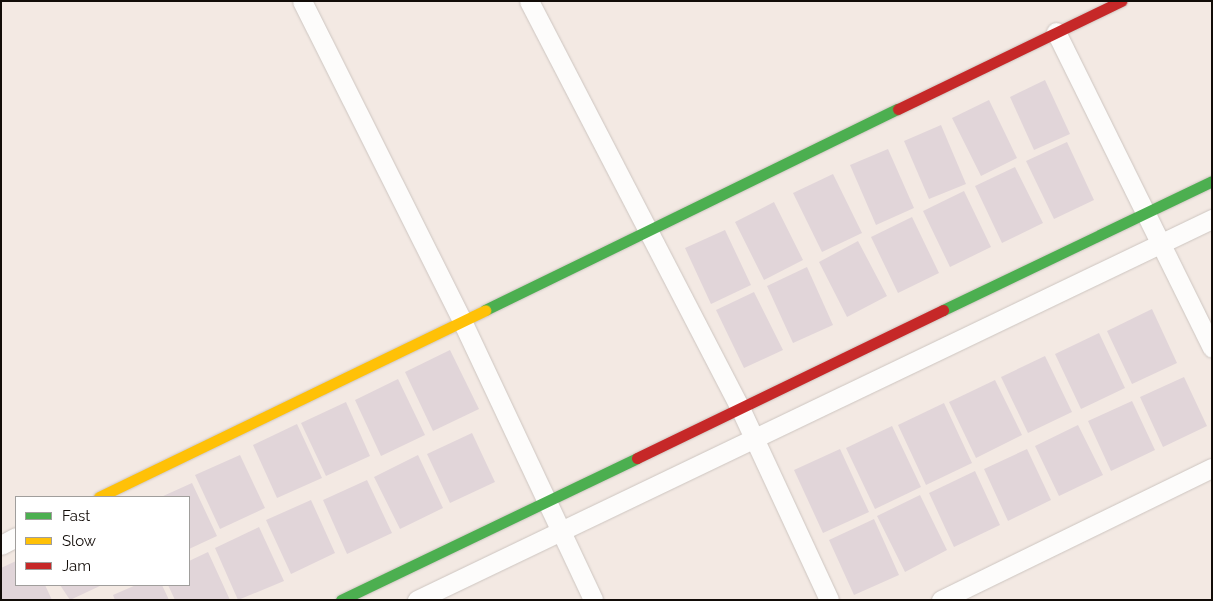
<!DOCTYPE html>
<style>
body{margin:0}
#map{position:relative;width:1213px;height:601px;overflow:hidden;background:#f3e9e3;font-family:Raleway,sans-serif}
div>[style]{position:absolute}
.building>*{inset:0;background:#e1d5d9}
.roads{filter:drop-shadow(0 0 1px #cdc5c0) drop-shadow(0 0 1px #cdc5c0)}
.street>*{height:19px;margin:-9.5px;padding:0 9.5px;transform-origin:9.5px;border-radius:9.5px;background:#fdfcfb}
.fast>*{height:11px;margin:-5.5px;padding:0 5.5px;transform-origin:5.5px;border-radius:5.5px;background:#4caf50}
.slow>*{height:11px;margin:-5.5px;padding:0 5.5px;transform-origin:5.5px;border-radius:5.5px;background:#ffc107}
.jam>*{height:11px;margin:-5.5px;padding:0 5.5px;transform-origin:5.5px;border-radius:5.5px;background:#c62828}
span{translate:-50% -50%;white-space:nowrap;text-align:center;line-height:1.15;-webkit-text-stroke:4.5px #fff;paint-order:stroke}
.frame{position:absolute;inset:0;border:2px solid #120c08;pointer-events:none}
.legend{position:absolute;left:15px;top:496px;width:175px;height:90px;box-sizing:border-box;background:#fff;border:1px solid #a09e9c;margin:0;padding:6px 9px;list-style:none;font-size:15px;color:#120c08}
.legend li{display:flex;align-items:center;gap:10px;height:25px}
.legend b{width:25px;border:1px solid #a09e9c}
</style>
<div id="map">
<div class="building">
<i style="clip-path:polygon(1045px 80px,1070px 134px,1034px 150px,1010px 97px)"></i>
<i style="clip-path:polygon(989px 100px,1017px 158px,981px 176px,952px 118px)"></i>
<i style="clip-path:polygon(941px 125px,966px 184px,929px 199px,904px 141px)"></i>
<i style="clip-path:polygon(1067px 142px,1094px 200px,1054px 219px,1026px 161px)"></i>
<i style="clip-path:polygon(888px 149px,914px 208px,876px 225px,850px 165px)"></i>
<i style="clip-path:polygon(1015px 167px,1043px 223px,1002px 243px,975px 186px)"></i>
<i style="clip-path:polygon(833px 174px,862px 233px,822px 252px,793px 193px)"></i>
<i style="clip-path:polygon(964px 191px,991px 247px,950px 267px,923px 211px)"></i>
<i style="clip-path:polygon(774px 202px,803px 260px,764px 280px,735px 222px)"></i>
<i style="clip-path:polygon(912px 217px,939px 273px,898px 293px,871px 237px)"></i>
<i style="clip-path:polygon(725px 230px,751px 285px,711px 304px,685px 248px)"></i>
<i style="clip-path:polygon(858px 241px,887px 296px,847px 317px,819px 262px)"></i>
<i style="clip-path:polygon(807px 267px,833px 325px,793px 343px,767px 286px)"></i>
<i style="clip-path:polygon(754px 292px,783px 350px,744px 368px,716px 310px)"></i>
<i style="clip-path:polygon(1152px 309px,1177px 363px,1132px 384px,1107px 331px)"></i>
<i style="clip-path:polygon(1099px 333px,1125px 388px,1081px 409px,1055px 354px)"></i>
<i style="clip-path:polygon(450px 350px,479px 409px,433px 431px,405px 372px)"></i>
<i style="clip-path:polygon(1045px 356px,1072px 412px,1028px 433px,1001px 377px)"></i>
<i style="clip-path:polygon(1184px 377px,1207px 426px,1163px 447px,1140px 397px)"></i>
<i style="clip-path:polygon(398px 379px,425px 435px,381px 456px,355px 400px)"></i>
<i style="clip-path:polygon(995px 380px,1022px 435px,976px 458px,949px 402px)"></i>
<i style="clip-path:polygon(1132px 401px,1155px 450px,1111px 471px,1088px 421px)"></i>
<i style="clip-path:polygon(346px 402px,370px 456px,326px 476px,301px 423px)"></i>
<i style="clip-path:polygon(944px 403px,972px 463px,926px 485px,898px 425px)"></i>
<i style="clip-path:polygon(297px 424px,322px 478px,277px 498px,253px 445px)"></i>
<i style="clip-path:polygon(1078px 425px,1103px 475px,1059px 496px,1035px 446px)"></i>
<i style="clip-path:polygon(892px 426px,921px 487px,875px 509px,846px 448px)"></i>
<i style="clip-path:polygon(472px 433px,495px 482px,450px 503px,427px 454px)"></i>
<i style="clip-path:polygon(840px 449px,869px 512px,823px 533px,794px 470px)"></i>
<i style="clip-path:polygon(1027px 449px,1051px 500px,1008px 521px,984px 469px)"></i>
<i style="clip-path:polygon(240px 455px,265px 508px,220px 529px,195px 475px)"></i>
<i style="clip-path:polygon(418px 455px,443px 508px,400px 529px,374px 477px)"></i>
<i style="clip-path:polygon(975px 471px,1000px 525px,954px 547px,929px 493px)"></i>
<i style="clip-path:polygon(367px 480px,392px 533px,347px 554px,323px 500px)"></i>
<i style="clip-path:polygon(192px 483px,217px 536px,189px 549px,189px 497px,161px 497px)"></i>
<i style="clip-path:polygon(920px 495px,947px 550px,905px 572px,877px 516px)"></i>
<i style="clip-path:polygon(311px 500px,335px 553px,291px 574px,266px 520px)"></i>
<i style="clip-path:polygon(874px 519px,899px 575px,854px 595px,829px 540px)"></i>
<i style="clip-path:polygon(259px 527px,284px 581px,238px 600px,215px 548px)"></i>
<i style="clip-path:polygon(208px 552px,230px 600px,175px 600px,168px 585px,189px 585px,189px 561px)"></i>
<i style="clip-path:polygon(16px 561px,16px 585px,45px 585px,52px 600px,1px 600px,1px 568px)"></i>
<i style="clip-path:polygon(60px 585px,102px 585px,70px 600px)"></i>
<i style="clip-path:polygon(136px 585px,162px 585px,169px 600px,115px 600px,113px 595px)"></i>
</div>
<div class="roads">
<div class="street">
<i style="left:302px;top:1px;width:358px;rotate:63.4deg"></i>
<i style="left:462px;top:321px;width:308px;rotate:64.8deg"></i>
<i style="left:529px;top:1px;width:461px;rotate:62.6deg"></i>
<i style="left:741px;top:410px;width:209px;rotate:65.1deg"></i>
<i style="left:1056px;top:32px;width:352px;rotate:63.7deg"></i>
<i style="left:1px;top:545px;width:17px;rotate:-28deg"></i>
<i style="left:417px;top:600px;width:882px;rotate:-25.61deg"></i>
<i style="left:941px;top:600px;width:301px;rotate:-26deg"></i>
</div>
<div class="fast">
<i style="left:485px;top:310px;width:459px;rotate:-26deg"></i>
<i style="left:943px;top:310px;width:298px;rotate:-25.6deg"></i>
<i style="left:341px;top:600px;width:328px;rotate:-25.6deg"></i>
</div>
<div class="slow">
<i style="left:99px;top:497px;width:429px;rotate:-25.8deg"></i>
</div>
<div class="jam">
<i style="left:898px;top:109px;width:248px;rotate:-25.8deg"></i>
<i style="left:637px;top:458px;width:340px;rotate:-25.8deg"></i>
</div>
</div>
<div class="frame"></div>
<ul class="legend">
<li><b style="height:6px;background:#4caf50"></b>Fast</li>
<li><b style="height:6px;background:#ffc107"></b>Slow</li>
<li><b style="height:6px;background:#c62828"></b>Jam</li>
</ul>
</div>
